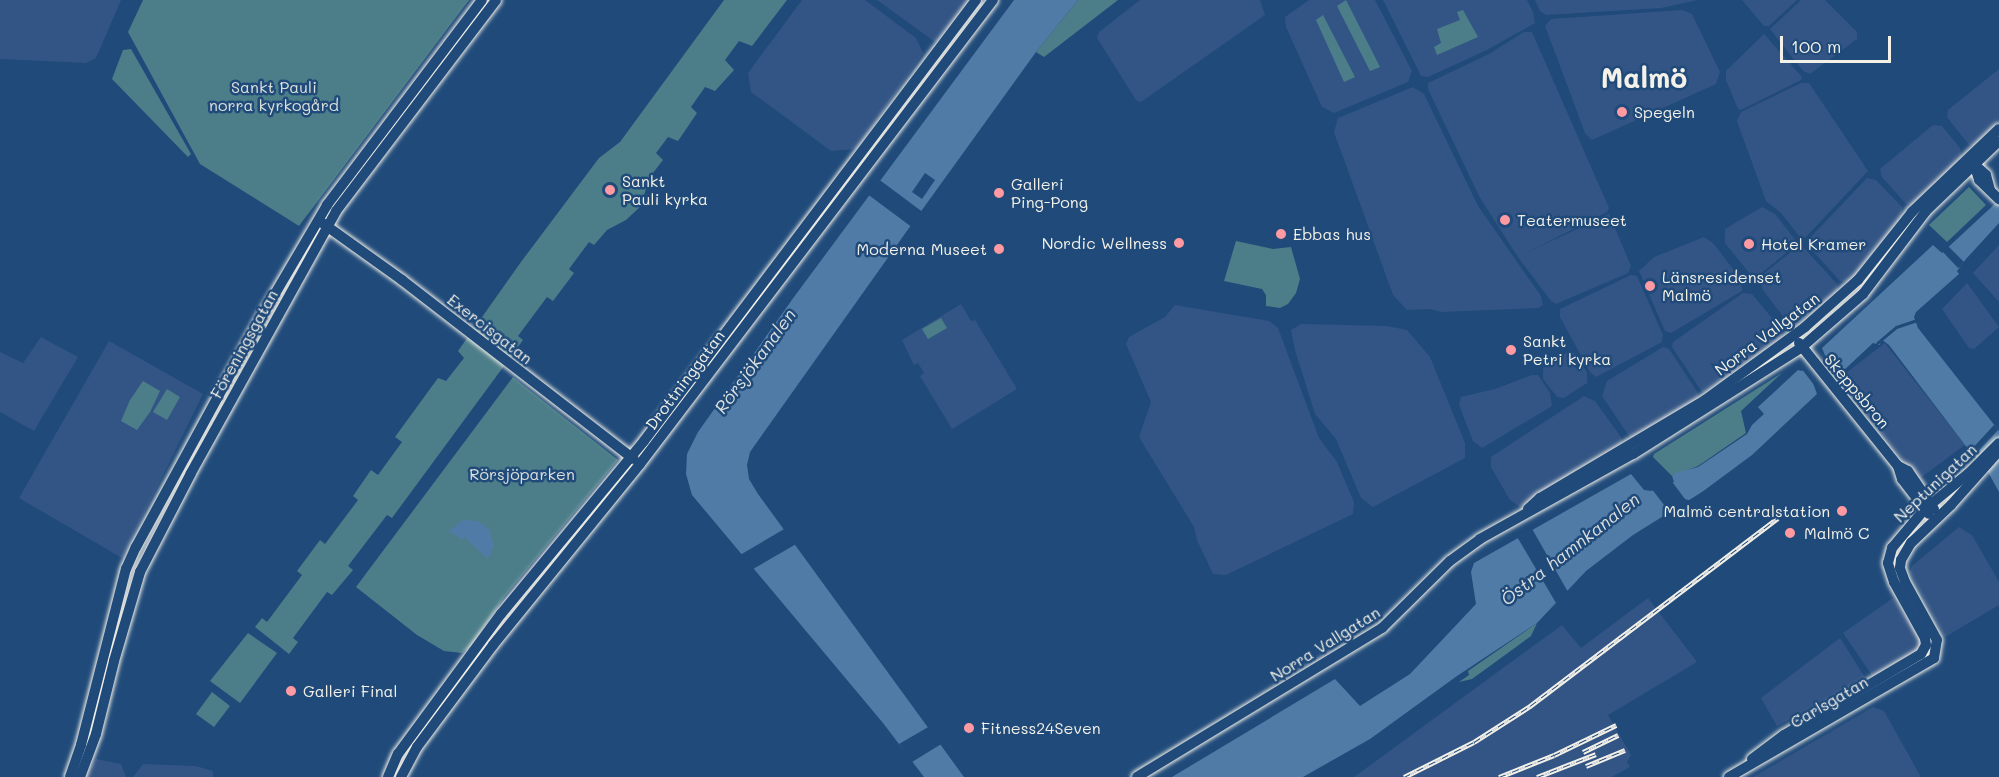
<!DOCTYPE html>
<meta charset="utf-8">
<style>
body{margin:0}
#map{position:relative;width:1999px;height:777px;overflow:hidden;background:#1f4a7a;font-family:Mali,sans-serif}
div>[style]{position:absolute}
.built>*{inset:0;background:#335585}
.green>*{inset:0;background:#4c7e8a}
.water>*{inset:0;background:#507ba6}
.pier>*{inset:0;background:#1f4a7a}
.roads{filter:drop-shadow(0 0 2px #f4f1e8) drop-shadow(0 0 2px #f4f1e8)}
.secondary>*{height:10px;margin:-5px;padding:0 5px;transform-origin:5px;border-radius:5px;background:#1f4a7a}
.rail>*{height:4.5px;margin-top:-2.25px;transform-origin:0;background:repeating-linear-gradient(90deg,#1f4a7a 0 7px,#f4f1e8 0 14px);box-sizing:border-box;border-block:2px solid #f4f1e8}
.dots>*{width:16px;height:16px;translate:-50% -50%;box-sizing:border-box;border:3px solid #1f4a7a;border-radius:50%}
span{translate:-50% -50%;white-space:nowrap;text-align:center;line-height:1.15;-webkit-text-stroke:5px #1f4a7a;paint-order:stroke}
.park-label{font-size:16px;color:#dbe0da}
.poi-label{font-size:16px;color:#f4f1e8}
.left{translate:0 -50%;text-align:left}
.right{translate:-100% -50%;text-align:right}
.street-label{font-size:16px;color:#f4f1e8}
.water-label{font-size:18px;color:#dbdfde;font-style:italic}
.town-label{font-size:28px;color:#f4f1e8;font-weight:700}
.scale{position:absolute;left:1780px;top:36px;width:111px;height:27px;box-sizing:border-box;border:3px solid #f4f1e8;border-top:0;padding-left:8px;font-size:18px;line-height:21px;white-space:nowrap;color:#f4f1e8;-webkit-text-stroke:4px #1f4a7a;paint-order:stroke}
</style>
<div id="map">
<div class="built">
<i style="clip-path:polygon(0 0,121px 0,96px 58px,86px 63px,0 59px)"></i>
<i style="clip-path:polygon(802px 0,865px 0,916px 38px,923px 53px,857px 149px,831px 151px,751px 92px,748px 73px)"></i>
<i style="clip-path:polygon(877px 0,974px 0,947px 34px,935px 42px)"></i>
<i style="clip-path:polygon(1140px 0,1260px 0,1265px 15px,1141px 102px,1136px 100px,1097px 38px,1099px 32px)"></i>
<i style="clip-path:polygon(1309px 0,1375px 0,1412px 71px,1408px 82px,1334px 113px,1322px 107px,1286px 27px,1285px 17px)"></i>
<i style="clip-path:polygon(1383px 0,1527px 0,1533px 12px,1535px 23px,1487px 50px,1428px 77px,1421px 76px)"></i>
<i style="clip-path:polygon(1535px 0,1698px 0,1661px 8px,1546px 15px,1540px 11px)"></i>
<i style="clip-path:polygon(1742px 0,1797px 0,1769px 26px,1764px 26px)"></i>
<i style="clip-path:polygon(1801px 0,1825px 0,1857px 32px,1857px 39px,1810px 74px,1803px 71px,1770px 29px)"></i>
<i style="clip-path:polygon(1682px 10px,1692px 14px,1720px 72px,1716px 84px,1592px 140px,1585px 133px,1545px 26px,1551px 19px)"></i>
<i style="clip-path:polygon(1524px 32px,1532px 32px,1609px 208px,1607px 212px,1524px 254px,1609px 214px,1631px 266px,1628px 273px,1556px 304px,1551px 301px,1520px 260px,1480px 198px,1428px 89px,1428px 83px,1489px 54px)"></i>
<i style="clip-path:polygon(1764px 34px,1802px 77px,1801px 80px,1741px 110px,1738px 109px,1726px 80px,1726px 71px)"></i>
<i style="clip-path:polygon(1999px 69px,1999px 125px,1977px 145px,1969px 145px,1947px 117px,1948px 110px)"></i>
<i style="clip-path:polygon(1801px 83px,1809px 83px,1868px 171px,1805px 238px,1799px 236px,1781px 213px,1766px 201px,1737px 121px,1741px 112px)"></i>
<i style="clip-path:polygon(1413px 87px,1424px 94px,1478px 206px,1541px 296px,1543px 305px,1539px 308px,1442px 312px,1430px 309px,1407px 310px,1393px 295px,1334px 132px,1338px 118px)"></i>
<i style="clip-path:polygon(1933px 125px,1942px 126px,1960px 148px,1962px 157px,1916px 205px,1906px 204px,1882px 177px,1880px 169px)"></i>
<i style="clip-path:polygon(1867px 178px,1876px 180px,1902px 207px,1903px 218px,1851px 283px,1840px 281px,1810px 248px,1807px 241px)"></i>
<i style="clip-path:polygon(1762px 207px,1775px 214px,1796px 241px,1796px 245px,1758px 276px,1750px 274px,1725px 243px,1725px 229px)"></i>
<i style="clip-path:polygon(1704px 237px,1714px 244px,1741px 280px,1742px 291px,1671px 333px,1665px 331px,1639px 271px,1654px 257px)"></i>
<i style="clip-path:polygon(1999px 245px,1999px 302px,1973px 273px)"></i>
<i style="clip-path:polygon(1796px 248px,1805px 249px,1837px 284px,1839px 293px,1796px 327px,1788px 323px,1763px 290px,1758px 278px)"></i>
<i style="clip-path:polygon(1631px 275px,1637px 276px,1663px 335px,1662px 342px,1596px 377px,1590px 372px,1560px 317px,1560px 309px)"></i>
<i style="clip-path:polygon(1967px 283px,1999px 327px,1974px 349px,1969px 348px,1942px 309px)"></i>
<i style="clip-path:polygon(1743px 293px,1752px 294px,1781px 329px,1783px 340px,1709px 393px,1702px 392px,1672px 347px,1673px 342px)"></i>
<i style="clip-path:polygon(961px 304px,971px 321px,975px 320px,1017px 389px,952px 429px,920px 376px,924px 373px,918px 363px,914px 365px,902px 340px)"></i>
<i style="clip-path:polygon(1175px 305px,1269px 321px,1278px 328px,1319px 438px,1337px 462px,1354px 502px,1353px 514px,1226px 575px,1213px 574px,1197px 540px,1194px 527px,1139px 437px,1151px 402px,1126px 344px,1129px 337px,1165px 317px)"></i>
<i style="clip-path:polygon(1301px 324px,1387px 326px,1407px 330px,1430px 357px,1465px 443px,1465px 458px,1373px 507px,1361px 498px,1336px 439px,1315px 414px,1295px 350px,1291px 330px)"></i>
<i style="clip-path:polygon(41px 337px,78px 357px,34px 431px,0 412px,0 352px,23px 363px)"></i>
<i style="clip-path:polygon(109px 341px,203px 394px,122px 558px,19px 498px)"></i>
<i style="clip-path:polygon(1885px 343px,1965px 445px,1919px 479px,1838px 379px)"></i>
<i style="clip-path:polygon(1663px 347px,1669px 349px,1698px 393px,1699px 401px,1631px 439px,1602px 396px,1607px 381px)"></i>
<i style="clip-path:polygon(1569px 351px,1576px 354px,1587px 373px,1587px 383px,1564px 398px,1557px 397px,1543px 379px,1543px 368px)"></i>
<i style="clip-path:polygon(1532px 375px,1538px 375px,1550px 393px,1552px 406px,1482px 448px,1473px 441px,1459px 405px,1461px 397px,1495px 389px)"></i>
<i style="clip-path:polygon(1584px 396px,1595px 401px,1621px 437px,1623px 446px,1520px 507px,1510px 500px,1491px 467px,1491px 457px)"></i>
<i style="clip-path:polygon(1959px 527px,1972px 535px,1999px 582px,1999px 605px,1945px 637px,1910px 573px,1912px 566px)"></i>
<i style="clip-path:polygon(1648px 598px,1697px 662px,1608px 715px,1631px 755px,1627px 762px,1630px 767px,1612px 777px,1354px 777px,1562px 625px,1581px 648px)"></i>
<i style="clip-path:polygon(1893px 598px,1921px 640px,1917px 653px,1873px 677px,1843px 633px)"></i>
<i style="clip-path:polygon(1840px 638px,1866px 679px,1777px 726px,1761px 698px)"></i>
<i style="clip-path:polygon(1873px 707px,1884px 711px,1921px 777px,1753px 777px)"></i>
<i style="clip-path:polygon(96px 759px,121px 764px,126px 777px,84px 777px)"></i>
<i style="clip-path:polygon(143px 764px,196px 766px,213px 771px,213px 777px,133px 777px)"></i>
</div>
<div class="green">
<i style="clip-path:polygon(143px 0,469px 0,299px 226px,200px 164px,128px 32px)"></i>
<i style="clip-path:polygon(724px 0,787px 0,752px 46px,739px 41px,725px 60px,734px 70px,715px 91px,705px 87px,691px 107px,697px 113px,678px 141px,668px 137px,656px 153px,663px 160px,649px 178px,641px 206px,626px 220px,607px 230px,594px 245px,589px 242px,569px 269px,574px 273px,553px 301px,547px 297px,518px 336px,523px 340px,392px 518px,387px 515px,348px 566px,353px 570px,332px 595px,327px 592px,293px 638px,298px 642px,289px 654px,255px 627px,262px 618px,267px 622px,302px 575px,297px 571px,320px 540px,325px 544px,358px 500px,353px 496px,371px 470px,378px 475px,402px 442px,395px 437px,438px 378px,446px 381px,464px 358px,458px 351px,521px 262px,599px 158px,620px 142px)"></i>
<i style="clip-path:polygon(1078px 0,1118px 0,1044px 57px,1036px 52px)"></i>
<i style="clip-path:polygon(1346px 0,1380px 67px,1370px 71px,1337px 6px)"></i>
<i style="clip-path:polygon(1463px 10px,1478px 37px,1437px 55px,1434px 47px,1441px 43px,1437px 29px,1460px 20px,1457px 12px)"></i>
<i style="clip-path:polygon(1323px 15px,1355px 77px,1344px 82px,1316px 20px)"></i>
<i style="clip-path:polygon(131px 49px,191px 154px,188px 157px,112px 79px,123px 50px)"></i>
<i style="clip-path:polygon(1969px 187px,1986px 205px,1947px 242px,1929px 225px)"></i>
<i style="clip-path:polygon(1236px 241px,1273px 249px,1291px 247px,1300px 279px,1296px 293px,1288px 304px,1280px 308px,1266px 306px,1266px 295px,1262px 289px,1224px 281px)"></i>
<i style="clip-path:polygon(941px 318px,947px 328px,928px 339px,922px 329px)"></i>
<i style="clip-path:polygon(1782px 373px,1741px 411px,1746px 433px,1698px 466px,1672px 476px,1653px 457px,1654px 454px)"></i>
<i style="clip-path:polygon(513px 377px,618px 460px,505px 596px,471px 646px,462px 653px,444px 651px,417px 635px,356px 587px)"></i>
<i style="clip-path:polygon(143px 381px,160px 391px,150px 412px,137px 430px,121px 421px,130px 400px)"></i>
<i style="clip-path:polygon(167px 389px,180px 397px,167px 420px,153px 412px)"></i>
<i style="clip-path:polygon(1537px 623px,1531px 636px,1472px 679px,1459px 682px,1469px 675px,1468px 671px)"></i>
<i style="clip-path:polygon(248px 633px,277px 653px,240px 703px,210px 681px)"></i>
<i style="clip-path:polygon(212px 692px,230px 706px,214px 727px,196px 714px)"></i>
</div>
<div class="water">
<i style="clip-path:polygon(1014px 0,1078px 0,1036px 52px,909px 228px,750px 452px,747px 465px,749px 479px,758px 494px,964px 777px,924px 777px,883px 723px,692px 495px,686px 474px,687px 454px,698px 432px,794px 297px)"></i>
<i style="clip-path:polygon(1999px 200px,1999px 223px,1966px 259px,1957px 271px,1959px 274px,1916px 312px,1914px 317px,1918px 328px,1999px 431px,1999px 492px,1988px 472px,1965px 445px,1889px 345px,1881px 339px,1880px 345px,1873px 343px,1842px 372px,1834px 367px,1813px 383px,1817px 394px,1752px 455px,1702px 492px,1633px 535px,1586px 571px,1537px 623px,1457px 676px,1370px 739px,1303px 777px,1172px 777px,1335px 679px,1360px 706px,1410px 674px,1476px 604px,1471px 572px,1474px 563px,1631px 474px,1644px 490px,1651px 491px,1674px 482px,1672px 476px,1675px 473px,1698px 467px,1747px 434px,1752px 425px,1764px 414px,1758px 407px,1798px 370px,1802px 371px,1824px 353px,1822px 348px,1933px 245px,1942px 253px)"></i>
<i style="clip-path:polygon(463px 520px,478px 521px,489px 529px,494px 546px,488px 559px,464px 537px,462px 540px,449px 531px)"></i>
</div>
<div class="pier">
<i style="clip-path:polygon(925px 173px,935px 180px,922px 199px,912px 192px)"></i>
<i style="clip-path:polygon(877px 178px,924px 213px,913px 228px,866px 193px)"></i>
<i style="clip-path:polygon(1947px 245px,1964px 262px,1960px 267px,1958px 268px,1942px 251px)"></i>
<i style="clip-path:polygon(1917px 319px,1918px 322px,1897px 329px,1878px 345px,1876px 343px,1896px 326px)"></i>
<i style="clip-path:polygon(1822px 351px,1840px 374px,1835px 370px,1816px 385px,1818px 390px,1801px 368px)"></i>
<i style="clip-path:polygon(1994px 425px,1998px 430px,1975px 455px,1971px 450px)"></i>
<i style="clip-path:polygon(1670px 479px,1685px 499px,1691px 501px,1671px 514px,1651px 488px)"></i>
<i style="clip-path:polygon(1531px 527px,1568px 592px,1556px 603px,1516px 535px)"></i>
<i style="clip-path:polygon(786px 528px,798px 543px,753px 569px,752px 573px,740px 555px)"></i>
<i style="clip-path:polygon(930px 726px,943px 743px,912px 762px,899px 744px)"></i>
</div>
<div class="roads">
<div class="secondary">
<i style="left:1973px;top:161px;width:20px;rotate:72deg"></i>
<i style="left:1979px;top:180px;width:28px;rotate:44deg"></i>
<i style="left:1975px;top:165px;width:15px;rotate:42deg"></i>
<i style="left:1986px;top:175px;width:16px;rotate:75deg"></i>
<i style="left:321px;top:222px;width:100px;rotate:35.6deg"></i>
<i style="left:402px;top:280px;width:293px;rotate:37.7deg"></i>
<i style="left:1799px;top:343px;width:158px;rotate:51.2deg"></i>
<i style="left:1898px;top:466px;width:11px;rotate:27deg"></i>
<i style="left:1908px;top:471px;width:46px;rotate:55.6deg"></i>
<i style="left:1898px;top:466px;width:14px;rotate:73deg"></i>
<i style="left:1902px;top:479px;width:44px;rotate:52.4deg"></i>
<i style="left:1528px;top:509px;width:16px;rotate:-43deg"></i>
<i style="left:1540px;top:498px;width:192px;rotate:-30.7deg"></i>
<i style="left:1705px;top:400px;width:124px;rotate:-36.1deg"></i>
<i style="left:1805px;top:327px;width:71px;rotate:-41.6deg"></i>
<i style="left:1858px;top:280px;width:87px;rotate:-51.5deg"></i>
<i style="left:1912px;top:212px;width:120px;rotate:-43.7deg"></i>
<i style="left:1752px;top:759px;width:40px;rotate:-37deg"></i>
<i style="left:1784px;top:735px;width:159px;rotate:-30.6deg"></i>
<i style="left:1921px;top:654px;width:10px;rotate:-61deg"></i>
<i style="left:1926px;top:645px;width:7px;rotate:-98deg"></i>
<i style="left:1925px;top:638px;width:64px;rotate:-119deg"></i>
<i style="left:1894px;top:582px;width:20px;rotate:-108deg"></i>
<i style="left:1888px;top:563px;width:16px;rotate:-75deg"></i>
<i style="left:1892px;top:548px;width:50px;rotate:-49.9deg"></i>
<i style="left:1924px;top:510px;width:58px;rotate:-39.4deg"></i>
<i style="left:1969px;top:473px;width:42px;rotate:-45deg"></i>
<i style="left:70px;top:777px;width:34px;rotate:-71deg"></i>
<i style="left:81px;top:745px;width:182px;rotate:-75.7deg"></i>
<i style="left:126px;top:569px;width:24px;rotate:-66deg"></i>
<i style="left:136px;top:547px;width:263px;rotate:-61.4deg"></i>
<i style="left:262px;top:316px;width:129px;rotate:-59.6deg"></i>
<i style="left:327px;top:205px;width:257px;rotate:-52.9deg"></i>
<i style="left:80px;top:777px;width:46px;rotate:-69.6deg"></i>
<i style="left:96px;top:734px;width:75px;rotate:-76.1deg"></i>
<i style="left:114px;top:661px;width:93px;rotate:-73.7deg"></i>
<i style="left:140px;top:572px;width:111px;rotate:-62.7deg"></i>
<i style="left:191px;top:473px;width:299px;rotate:-61deg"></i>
<i style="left:336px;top:211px;width:265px;rotate:-52.8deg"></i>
<i style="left:388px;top:777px;width:25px;rotate:-67deg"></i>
<i style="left:398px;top:754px;width:174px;rotate:-53.7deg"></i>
<i style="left:501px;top:614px;width:224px;rotate:-50.4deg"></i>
<i style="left:644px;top:441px;width:552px;rotate:-53.03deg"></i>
<i style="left:401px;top:777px;width:34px;rotate:-62deg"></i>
<i style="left:417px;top:747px;width:127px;rotate:-53.3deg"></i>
<i style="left:493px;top:645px;width:233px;rotate:-50.9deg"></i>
<i style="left:640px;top:464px;width:583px;rotate:-52.74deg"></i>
<i style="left:1137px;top:777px;width:287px;rotate:-31.3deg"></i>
<i style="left:1382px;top:628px;width:95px;rotate:-44.6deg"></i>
<i style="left:1450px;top:561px;width:37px;rotate:-36deg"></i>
<i style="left:1480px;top:539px;width:175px;rotate:-29.1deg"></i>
<i style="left:1633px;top:454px;width:200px;rotate:-32.3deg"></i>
<i style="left:1802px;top:347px;width:81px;rotate:-41deg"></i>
<i style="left:1863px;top:294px;width:104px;rotate:-52.8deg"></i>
<i style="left:1926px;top:211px;width:101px;rotate:-43.8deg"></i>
<i style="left:1729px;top:777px;width:237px;rotate:-30.1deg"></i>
<i style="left:1934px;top:658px;width:18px;rotate:-81deg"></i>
<i style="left:1937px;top:640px;width:66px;rotate:-118.9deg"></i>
<i style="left:1905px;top:582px;width:15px;rotate:-110deg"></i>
<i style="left:1900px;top:568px;width:8px;rotate:-83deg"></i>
<i style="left:1901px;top:560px;width:20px;rotate:-60deg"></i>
<i style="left:1911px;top:543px;width:55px;rotate:-43.5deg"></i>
<i style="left:1951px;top:505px;width:72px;rotate:-48.4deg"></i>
</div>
</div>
<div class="rail">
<i style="left:1583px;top:752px;width:39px;rotate:-26deg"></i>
<i style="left:1586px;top:766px;width:42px;rotate:-22.3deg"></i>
<i style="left:1404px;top:777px;width:78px;rotate:-26.6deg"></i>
<i style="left:1474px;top:742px;width:67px;rotate:-32.7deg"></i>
<i style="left:1530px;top:706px;width:311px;rotate:-37.2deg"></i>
<i style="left:1499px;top:777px;width:59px;rotate:-21.8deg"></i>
<i style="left:1554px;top:755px;width:69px;rotate:-25.8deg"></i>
<i style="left:1537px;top:777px;width:63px;rotate:-21.3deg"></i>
</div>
<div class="dots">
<i style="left:1622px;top:112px;background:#ff9aa2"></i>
<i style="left:610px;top:190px;background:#ff9aa2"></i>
<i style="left:999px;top:193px;background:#ff9aa2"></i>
<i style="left:1505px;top:220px;background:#ff9aa2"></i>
<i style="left:1281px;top:234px;background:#ff9aa2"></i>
<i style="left:1179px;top:243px;background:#ff9aa2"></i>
<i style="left:1749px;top:244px;background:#ff9aa2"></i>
<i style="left:999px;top:249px;background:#ff9aa2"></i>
<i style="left:1650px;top:286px;background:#ff9aa2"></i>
<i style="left:1511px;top:350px;background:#ff9aa2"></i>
<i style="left:1842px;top:511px;background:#ff9aa2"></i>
<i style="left:1790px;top:533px;background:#ff9aa2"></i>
<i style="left:291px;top:691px;background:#ff9aa2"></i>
<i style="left:969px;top:728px;background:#ff9aa2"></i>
</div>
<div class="park-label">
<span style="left:274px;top:96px">Sankt Pauli<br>norra kyrkogård</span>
<span style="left:522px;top:474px">Rörsjöparken</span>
</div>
<div class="poi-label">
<span class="left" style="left:1634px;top:112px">Spegeln</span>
<span class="left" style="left:622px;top:190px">Sankt<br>Pauli kyrka</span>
<span class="left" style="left:1011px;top:193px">Galleri<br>Ping-Pong</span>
<span class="left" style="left:1517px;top:220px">Teatermuseet</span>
<span class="left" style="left:1293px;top:234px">Ebbas hus</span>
<span class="right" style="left:1167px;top:243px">Nordic Wellness</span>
<span class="left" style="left:1761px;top:244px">Hotel Kramer</span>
<span class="right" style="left:987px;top:249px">Moderna Museet</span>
<span class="left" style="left:1662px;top:286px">Länsresidenset<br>Malmö</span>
<span class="left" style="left:1523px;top:350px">Sankt<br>Petri kyrka</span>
<span class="right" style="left:1830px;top:511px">Malmö centralstation</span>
<span class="left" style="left:1804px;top:533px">Malmö C</span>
<span class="left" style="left:303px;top:691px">Galleri Final</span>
<span class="left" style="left:981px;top:728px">Fitness24Seven</span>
</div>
<div class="street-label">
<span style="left:490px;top:329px;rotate:38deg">Exercisgatan</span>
<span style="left:1767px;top:334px;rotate:-37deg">Norra Vallgatan</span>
<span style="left:244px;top:344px;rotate:-61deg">Föreningsgatan</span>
<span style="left:685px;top:380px;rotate:-53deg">Drottninggatan</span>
<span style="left:1857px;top:391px;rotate:50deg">Skeppsbron</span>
<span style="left:1935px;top:483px;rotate:-43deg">Neptunigatan</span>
<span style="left:1325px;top:644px;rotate:-32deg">Norra Vallgatan</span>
<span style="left:1829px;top:702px;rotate:-30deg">Carlsgatan</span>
</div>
<div class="water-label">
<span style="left:755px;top:361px;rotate:-54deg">Rörsjökanalen</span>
<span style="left:1570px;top:549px;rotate:-38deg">Östra hamnkanalen</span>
</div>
<div class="town-label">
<span style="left:1644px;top:77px">Malmö</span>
</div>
<div class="scale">100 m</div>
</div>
